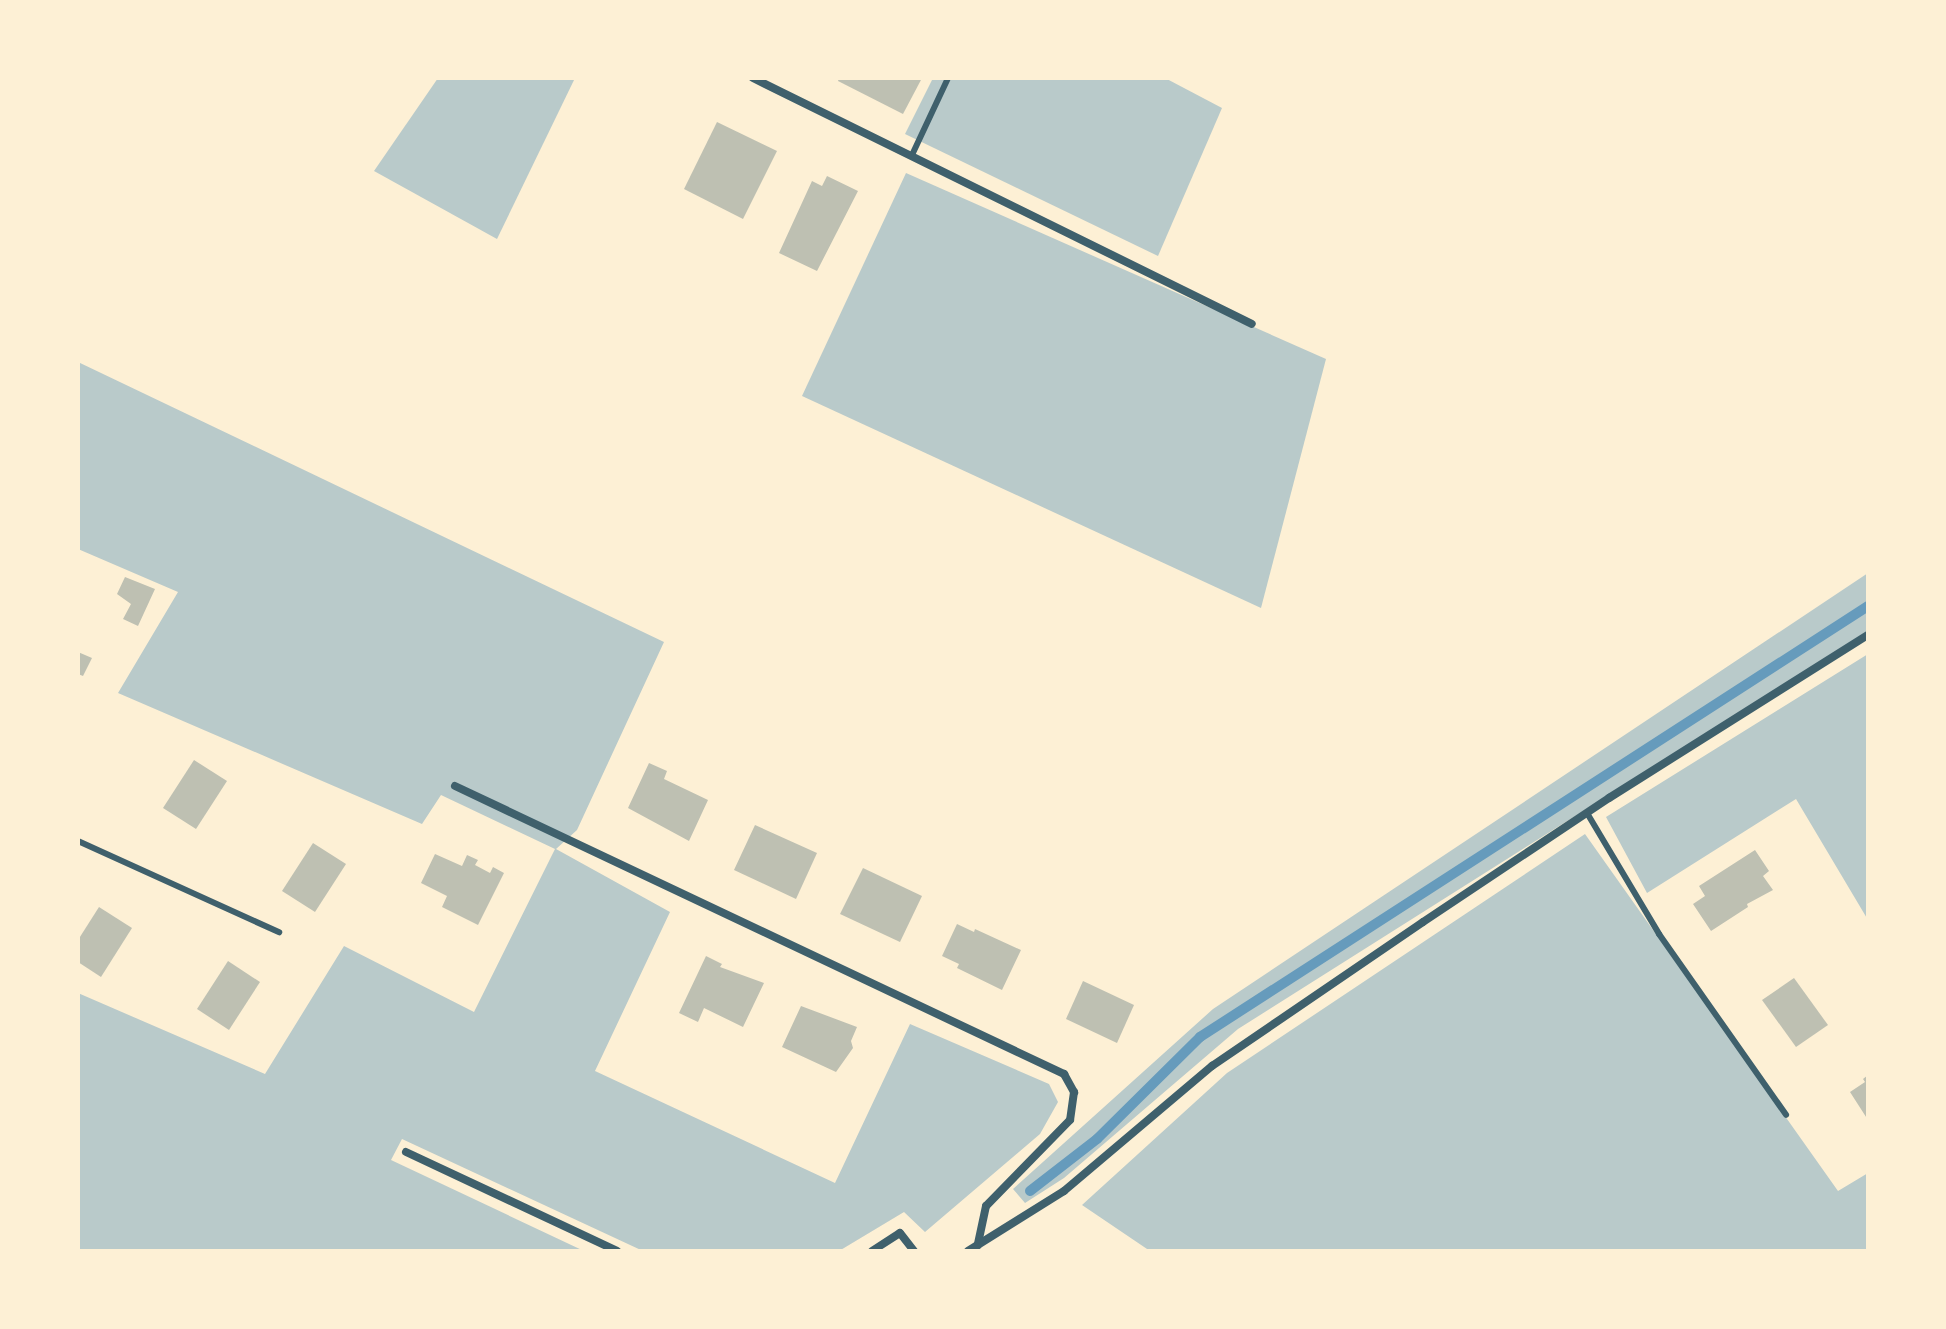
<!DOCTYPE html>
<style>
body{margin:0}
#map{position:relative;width:1946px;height:1329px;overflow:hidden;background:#fdf0d5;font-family:"Fira Sans Condensed",sans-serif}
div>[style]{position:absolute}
.green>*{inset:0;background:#b9caca}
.stream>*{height:10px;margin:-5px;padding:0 5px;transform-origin:5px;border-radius:5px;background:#669bbc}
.building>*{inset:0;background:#bec0b2}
.service>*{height:6px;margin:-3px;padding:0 3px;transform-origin:3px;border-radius:3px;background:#3f606c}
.minor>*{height:8px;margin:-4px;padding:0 4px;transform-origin:4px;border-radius:4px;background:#3f606c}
span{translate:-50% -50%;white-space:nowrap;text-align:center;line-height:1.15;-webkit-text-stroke:7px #fdf0d5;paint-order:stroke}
.frame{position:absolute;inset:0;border:80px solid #fdf0d5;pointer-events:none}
</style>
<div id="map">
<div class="green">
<i style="clip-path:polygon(438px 78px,575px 78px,497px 239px,374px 171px)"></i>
<i style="clip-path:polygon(933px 78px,1165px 78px,1222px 108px,1158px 256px,905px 134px)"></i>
<i style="clip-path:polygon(906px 173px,1326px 359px,1261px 608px,802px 396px)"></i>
<i style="clip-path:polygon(78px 362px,664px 642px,577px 830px,556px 849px,670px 912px,595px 1071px,835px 1183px,910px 1024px,1049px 1084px,1058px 1102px,1040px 1134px,925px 1232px,904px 1212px,839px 1251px,643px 1251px,402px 1139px,391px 1160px,584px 1251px,78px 1251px,78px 993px,265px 1074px,344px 946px,474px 1012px,555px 849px,441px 795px,422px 824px,118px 693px,178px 592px,78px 549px)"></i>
<i style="clip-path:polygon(1868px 573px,1868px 631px,1238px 1029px,1064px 1178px,1025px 1203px,1013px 1189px,1213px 1009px)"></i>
<i style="clip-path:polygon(1868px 654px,1868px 920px,1796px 799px,1647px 893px,1606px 817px)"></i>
<i style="clip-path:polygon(1585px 834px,1838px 1191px,1868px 1173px,1868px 1251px,1150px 1251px,1082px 1205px,1227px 1073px)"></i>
</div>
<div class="stream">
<i style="left:1030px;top:1191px;width:85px;rotate:-37.8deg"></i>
<i style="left:1097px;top:1139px;width:145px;rotate:-44.7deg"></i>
<i style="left:1200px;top:1037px;width:795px;rotate:-32.83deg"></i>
</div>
<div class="building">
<i style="clip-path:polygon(839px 78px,922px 78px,903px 114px,838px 81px)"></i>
<i style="clip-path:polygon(717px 122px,777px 151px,743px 219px,684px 189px)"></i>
<i style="clip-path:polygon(827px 176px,858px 191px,817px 271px,779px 253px,812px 181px,822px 186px)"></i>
<i style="clip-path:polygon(125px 577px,155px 589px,138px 626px,123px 619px,131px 604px,117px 594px)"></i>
<i style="clip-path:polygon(78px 652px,92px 658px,83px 676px,78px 674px)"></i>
<i style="clip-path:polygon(194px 760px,227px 781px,196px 829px,163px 808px)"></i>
<i style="clip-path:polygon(649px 763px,667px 771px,664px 779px,708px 800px,689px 841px,628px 808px)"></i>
<i style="clip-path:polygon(755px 825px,817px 853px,796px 899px,734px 870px)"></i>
<i style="clip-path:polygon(313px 843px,346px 864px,315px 912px,282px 891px)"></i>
<i style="clip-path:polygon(1755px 850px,1769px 871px,1763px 876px,1773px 890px,1747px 904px,1748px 907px,1711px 931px,1693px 904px,1705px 896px,1699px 886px)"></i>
<i style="clip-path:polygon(435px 854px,462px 866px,467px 855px,478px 860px,475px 865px,490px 873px,493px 867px,504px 873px,478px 925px,442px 907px,447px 896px,421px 883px)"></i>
<i style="clip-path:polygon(863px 868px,922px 896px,900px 942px,840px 914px)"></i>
<i style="clip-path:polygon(99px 907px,132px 928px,101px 977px,78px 962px,78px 940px)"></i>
<i style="clip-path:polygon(957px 924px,974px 932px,975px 929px,1021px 950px,1002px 990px,957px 968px,959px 964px,942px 956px)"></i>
<i style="clip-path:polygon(706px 956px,722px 964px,720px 967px,764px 983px,743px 1027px,704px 1008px,698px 1022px,679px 1013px)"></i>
<i style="clip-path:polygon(228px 961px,260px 982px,229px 1030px,197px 1009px)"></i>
<i style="clip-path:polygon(1794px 978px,1828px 1025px,1796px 1047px,1762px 1000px)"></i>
<i style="clip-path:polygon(1083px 981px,1134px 1005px,1117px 1043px,1066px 1019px)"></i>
<i style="clip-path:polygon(801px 1006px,857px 1027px,851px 1041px,853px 1048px,836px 1072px,782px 1047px)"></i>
<i style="clip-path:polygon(1868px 1075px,1868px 1120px,1850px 1092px,1865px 1082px,1863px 1079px)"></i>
</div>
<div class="service">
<i style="left:912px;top:155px;width:85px;rotate:-64.9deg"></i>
<i style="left:1587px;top:813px;width:141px;rotate:59.2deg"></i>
<i style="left:1659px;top:934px;width:221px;rotate:54.9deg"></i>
<i style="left:78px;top:841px;width:221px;rotate:24.4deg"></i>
</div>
<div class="minor">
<i style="left:753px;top:78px;width:556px;rotate:26.24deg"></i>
<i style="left:455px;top:786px;width:674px;rotate:25.31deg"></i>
<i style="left:1064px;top:1074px;width:21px;rotate:61deg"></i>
<i style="left:1074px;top:1092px;width:28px;rotate:98deg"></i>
<i style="left:1070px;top:1120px;width:120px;rotate:134.3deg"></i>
<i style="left:986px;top:1206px;width:40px;rotate:102deg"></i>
<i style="left:406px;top:1152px;width:233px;rotate:25.1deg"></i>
<i style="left:872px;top:1251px;width:33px;rotate:-33deg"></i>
<i style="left:900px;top:1233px;width:23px;rotate:52deg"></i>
<i style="left:968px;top:1251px;width:113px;rotate:-32deg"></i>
<i style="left:1064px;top:1191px;width:194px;rotate:-40.2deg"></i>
<i style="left:1212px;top:1066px;width:255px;rotate:-34.3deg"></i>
<i style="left:1423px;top:922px;width:224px;rotate:-33.7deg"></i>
<i style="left:1609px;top:798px;width:306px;rotate:-32.2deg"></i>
</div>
<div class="frame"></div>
</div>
